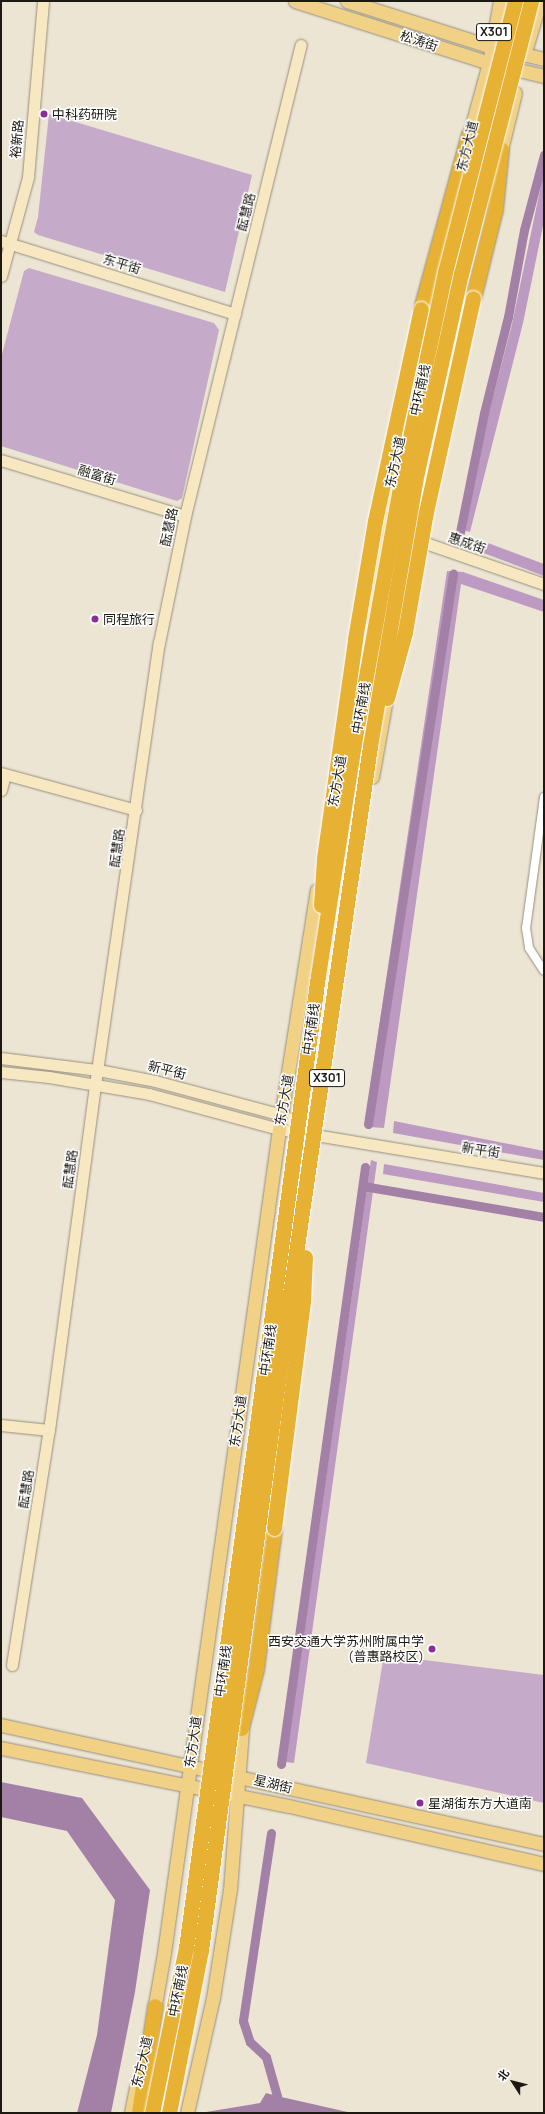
<!DOCTYPE html>
<meta charset="utf-8">
<style>
body{margin:0}
#map{position:relative;width:545px;height:2114px;overflow:hidden;background:#ede5d4;font-family:Manrope,"Noto Sans SC",sans-serif}
div>[style]{position:absolute}
.green>*{inset:0;background:#c5aac9}
.forest>*{inset:0;background:#bd9ac1}
.water>*{inset:0;background:#a381a7}
.canal>*{height:9px;margin:-4.5px;padding:0 4.5px;transform-origin:4.5px;border-radius:4.5px;background:#a381a7}
.roads{filter:drop-shadow(0 0 1px #958e7e) drop-shadow(0 0 1px #958e7e)}
.street>*{height:8px;margin:-4px;padding:0 4px;transform-origin:4px;border-radius:4px;background:#fff}
.secondary>*{height:11px;margin:-5.5px;padding:0 5.5px;transform-origin:5.5px;border-radius:5.5px;background:#f8e8c2}
.primary>*{height:13px;margin:-6.5px;padding:0 6.5px;transform-origin:6.5px;border-radius:6.5px;background:#f1d185}
.highway>*{height:15px;margin:-7.5px;padding:0 7.5px;transform-origin:7.5px;border-radius:7.5px;background:#e7b233}
.bridges{filter:drop-shadow(0 0 1px #fff) drop-shadow(0 0 1px #fff)}
.highway-bridge>*{height:15px;margin:-7.5px;padding:0 7.5px;transform-origin:7.5px;border-radius:7.5px;background:#e7b233}
.dots>*{width:11px;height:11px;translate:-50% -50%;box-sizing:border-box;border:2px solid #fff;border-radius:50%}
span{translate:-50% -50%;white-space:nowrap;text-align:center;line-height:1.15;-webkit-text-stroke:3px #fff;paint-order:stroke}
.shield-label span{padding:1px 3px;background:#fff;border:1px solid;border-radius:3px;-webkit-text-stroke-width:0}
.shield-label{font-size:12px;color:#1c1913;font-weight:700}
.street-label{font-size:13px;color:#1c1913}
.poi-label{font-size:13px;color:#1c1913}
.left{translate:0 -50%;text-align:left}
.right{translate:-100% -50%;text-align:right}
.frame{position:absolute;inset:0;border:2px solid #1c1913;pointer-events:none}
.north{position:absolute;left:493px;top:2062px;width:40px;height:40px;-webkit-text-stroke:3px #fff;paint-order:stroke;rotate:306deg;font-size:11px;font-weight:700;line-height:16px;text-align:center;color:#1c1913}
.north::after{content:'';display:block;margin:auto;width:14px;height:18px;background:#1c1913;clip-path:polygon(50% 0,100% 100%,50% 72%,0 100%)}
</style>
<div id="map">
<div class="green">
<i style="clip-path:polygon(49px 114px,252px 175px,225px 292px,38px 235px,34px 232px,38px 217px)"></i>
<i style="clip-path:polygon(29px 268px,214px 323px,219px 330px,182px 498px,177px 501px,1px 446px,1px 358px,24px 271px)"></i>
<i style="clip-path:polygon(384px 1655px,544px 1675px,544px 1803px,366px 1763px)"></i>
</div>
<div class="forest">
<i style="clip-path:polygon(544px 171px,544px 221px,523px 323px,470px 532px,459px 529px,512px 324px)"></i>
<i style="clip-path:polygon(480px 540px,544px 564px,544px 576px,478px 551px)"></i>
<i style="clip-path:polygon(447px 571px,463px 572px,544px 600px,544px 612px,461px 584px,384px 1128px,369px 1127px,370px 1087px)"></i>
<i style="clip-path:polygon(394px 1121px,544px 1151px,544px 1160px,393px 1133px)"></i>
<i style="clip-path:polygon(371px 1160px,377px 1162px,294px 1763px,286px 1762px)"></i>
<i style="clip-path:polygon(384px 1164px,544px 1193px,544px 1202px,383px 1174px)"></i>
</div>
<div class="water">
<i style="clip-path:polygon(1px 1782px,82px 1798px,150px 1890px,135px 1992px,111px 2113px,77px 2113px,97px 2035px,115px 1900px,67px 1831px,1px 1817px)"></i>
<i style="clip-path:polygon(266px 2093px,277px 2096px,352px 2113px,200px 2113px,260px 2103px)"></i>
</div>
<div class="canal">
<i style="left:460px;top:532px;width:121px;rotate:-78.6deg"></i>
<i style="left:484px;top:413px;width:99px;rotate:-76deg"></i>
<i style="left:508px;top:317px;width:88px;rotate:-79.6deg"></i>
<i style="left:524px;top:230px;width:78px;rotate:-75.1deg"></i>
<i style="left:368px;top:1124px;width:557px;rotate:-81.21deg"></i>
<i style="left:363px;top:1186px;width:184px;rotate:9.7deg"></i>
<i style="left:281px;top:1764px;width:603px;rotate:-81.99deg"></i>
<i style="left:271px;top:1833px;width:190px;rotate:98.5deg"></i>
<i style="left:243px;top:2021px;width:22px;rotate:72deg"></i>
<i style="left:250px;top:2042px;width:22px;rotate:43deg"></i>
<i style="left:266px;top:2057px;width:41px;rotate:74.2deg"></i>
</div>
<div class="roads">
<div class="street">
<i style="left:544px;top:797px;width:132px;rotate:97.8deg"></i>
<i style="left:526px;top:928px;width:20px;rotate:81deg"></i>
<i style="left:529px;top:948px;width:27px;rotate:57deg"></i>
</div>
<div class="secondary">
<i style="left:1px;top:241px;width:245px;rotate:17.3deg"></i>
<i style="left:1px;top:276px;width:103px;rotate:-74.7deg"></i>
<i style="left:28px;top:177px;width:177px;rotate:-85.1deg"></i>
<i style="left:1px;top:460px;width:192px;rotate:16.9deg"></i>
<i style="left:414px;top:539px;width:138px;rotate:19.1deg"></i>
<i style="left:1px;top:773px;width:140px;rotate:15.3deg"></i>
<i style="left:1px;top:790px;width:16px;rotate:-76deg"></i>
<i style="left:1px;top:1058px;width:98px;rotate:7.1deg"></i>
<i style="left:98px;top:1070px;width:58px;rotate:10.9deg"></i>
<i style="left:155px;top:1081px;width:131px;rotate:15deg"></i>
<i style="left:282px;top:1115px;width:25px;rotate:29deg"></i>
<i style="left:1px;top:1072px;width:48px;rotate:5.9deg"></i>
<i style="left:49px;top:1077px;width:101px;rotate:9.6deg"></i>
<i style="left:149px;top:1094px;width:135px;rotate:15.1deg"></i>
<i style="left:279px;top:1129px;width:269px;rotate:9.4deg"></i>
<i style="left:1px;top:1425px;width:48px;rotate:5.9deg"></i>
<i style="left:12px;top:1665px;width:238px;rotate:-81.1deg"></i>
<i style="left:49px;top:1430px;width:348px;rotate:-82.4deg"></i>
<i style="left:95px;top:1085px;width:447px;rotate:-81.8deg"></i>
<i style="left:159px;top:643px;width:130px;rotate:-78.4deg"></i>
<i style="left:185px;top:516px;width:485px;rotate:-76.2deg"></i>
</div>
<div class="primary">
<i style="left:295px;top:1px;width:204px;rotate:17.7deg"></i>
<i style="left:489px;top:63px;width:57px;rotate:13.3deg"></i>
<i style="left:347px;top:1px;width:152px;rotate:17.6deg"></i>
<i style="left:492px;top:47px;width:53px;rotate:13deg"></i>
<i style="left:524px;top:55px;width:56px;rotate:-73.5deg"></i>
<i style="left:467px;top:143px;width:83px;rotate:-74.6deg"></i>
<i style="left:489px;top:63px;width:63px;rotate:-79.9deg"></i>
<i style="left:499px;top:158px;width:67px;rotate:-76.2deg"></i>
<i style="left:367px;top:615px;width:165px;rotate:-79.5deg"></i>
<i style="left:372px;top:777px;width:90px;rotate:-79.8deg"></i>
<i style="left:1px;top:1725px;width:556px;rotate:12.36deg"></i>
<i style="left:1px;top:1748px;width:294px;rotate:11.4deg"></i>
<i style="left:289px;top:1806px;width:262px;rotate:12.8deg"></i>
<i style="left:153px;top:2016px;width:64px;rotate:-80.1deg"></i>
<i style="left:164px;top:1953px;width:832px;rotate:-82.05deg"></i>
<i style="left:279px;top:1129px;width:242px;rotate:-81deg"></i>
<i style="left:131px;top:2113px;width:25px;rotate:-79deg"></i>
<i style="left:187px;top:2113px;width:118px;rotate:-77.3deg"></i>
<i style="left:213px;top:1998px;width:109px;rotate:-81.1deg"></i>
<i style="left:230px;top:1890px;width:172px;rotate:-85.7deg"></i>
</div>
<div class="highway">
<i style="left:473px;top:298px;width:92px;rotate:-76.1deg"></i>
<i style="left:495px;top:209px;width:60px;rotate:-84.3deg"></i>
<i style="left:421px;top:309px;width:181px;rotate:-74.7deg"></i>
<i style="left:241px;top:1728px;width:61px;rotate:-75.7deg"></i>
<i style="left:256px;top:1669px;width:142px;rotate:-82.7deg"></i>
<i style="left:139px;top:2113px;width:108px;rotate:-81.5deg"></i>
</div>
</div>
<div class="bridges">
<div class="highway-bridge">
<i style="left:387px;top:698px;width:68px;rotate:-74.7deg"></i>
<i style="left:405px;top:632px;width:122px;rotate:-80.1deg"></i>
<i style="left:426px;top:512px;width:219px;rotate:-77.6deg"></i>
<i style="left:321px;top:905px;width:47px;rotate:-86.3deg"></i>
<i style="left:324px;top:858px;width:221px;rotate:-81.9deg"></i>
<i style="left:355px;top:639px;width:120px;rotate:-80.4deg"></i>
<i style="left:375px;top:521px;width:217px;rotate:-77.8deg"></i>
<i style="left:274px;top:1528px;width:229px;rotate:-82.7deg"></i>
<i style="left:303px;top:1301px;width:44px;rotate:-87.4deg"></i>
<i style="left:152px;top:2113px;width:168px;rotate:-78.4deg"></i>
<i style="left:186px;top:1948px;width:981px;rotate:-82.27deg"></i>
<i style="left:318px;top:976px;width:236px;rotate:-81.2deg"></i>
<i style="left:354px;top:743px;width:277px;rotate:-79.8deg"></i>
<i style="left:403px;top:470px;width:202px;rotate:-78deg"></i>
<i style="left:445px;top:272px;width:280px;rotate:-75.5deg"></i>
<i style="left:169px;top:2113px;width:166px;rotate:-78.9deg"></i>
<i style="left:201px;top:1950px;width:621px;rotate:-82.31deg"></i>
<i style="left:284px;top:1335px;width:595px;rotate:-81.69deg"></i>
<i style="left:370px;top:746px;width:278px;rotate:-80.3deg"></i>
<i style="left:417px;top:472px;width:203px;rotate:-77.5deg"></i>
<i style="left:461px;top:274px;width:282px;rotate:-75.6deg"></i>
</div>
</div>
<div class="dots">
<i style="left:44px;top:114px;background:#8a2d97"></i>
<i style="left:95px;top:619px;background:#8a2d97"></i>
<i style="left:432px;top:1649px;background:#8a2d97"></i>
<i style="left:420px;top:1803px;background:#8a2d97"></i>
</div>
<div class="shield-label">
<span style="left:494px;top:32px">X301</span>
<span style="left:327px;top:1078px">X301</span>
</div>
<div class="street-label">
<span style="left:419px;top:41px;rotate:18deg">松涛街</span>
<span style="left:17px;top:139px;rotate:-85deg">裕新路</span>
<span style="left:467px;top:146px;rotate:-76deg">东方大道</span>
<span style="left:246px;top:212px;rotate:-76deg">酝慧路</span>
<span style="left:122px;top:264px;rotate:17deg">东平街</span>
<span style="left:420px;top:390px;rotate:-78deg">中环南线</span>
<span style="left:395px;top:462px;rotate:-78deg">东方大道</span>
<span style="left:97px;top:475px;rotate:17deg">融富街</span>
<span style="left:169px;top:527px;rotate:-78deg">酝慧路</span>
<span style="left:467px;top:543px;rotate:19deg">惠成街</span>
<span style="left:361px;top:708px;rotate:-80deg">中环南线</span>
<span style="left:337px;top:781px;rotate:-80deg">东方大道</span>
<span style="left:117px;top:848px;rotate:-82deg">酝慧路</span>
<span style="left:311px;top:1029px;rotate:-82deg">中环南线</span>
<span style="left:167px;top:1070px;rotate:14deg">新平街</span>
<span style="left:284px;top:1100px;rotate:-80deg">东方大道</span>
<span style="left:481px;top:1150px;rotate:9deg">新平街</span>
<span style="left:70px;top:1169px;rotate:-82deg">酝慧路</span>
<span style="left:268px;top:1350px;rotate:-82deg">中环南线</span>
<span style="left:238px;top:1421px;rotate:-82deg">东方大道</span>
<span style="left:26px;top:1489px;rotate:-81deg">酝慧路</span>
<span style="left:223px;top:1671px;rotate:-82deg">中环南线</span>
<span style="left:193px;top:1742px;rotate:-82deg">东方大道</span>
<span style="left:273px;top:1784px;rotate:13deg">星湖街</span>
<span style="left:178px;top:1991px;rotate:-79deg">中环南线</span>
<span style="left:142px;top:2062px;rotate:-77deg">东方大道</span>
</div>
<div class="poi-label">
<span class="left" style="left:52px;top:114px">中科药研院</span>
<span class="left" style="left:103px;top:619px">同程旅行</span>
<span class="right" style="left:424px;top:1649px">西安交通大学苏州附属中学<br>(普惠路校区)</span>
<span class="left" style="left:428px;top:1803px">星湖街东方大道南</span>
</div>
<div class="frame"></div>
<div class="north">北</div>
</div>
